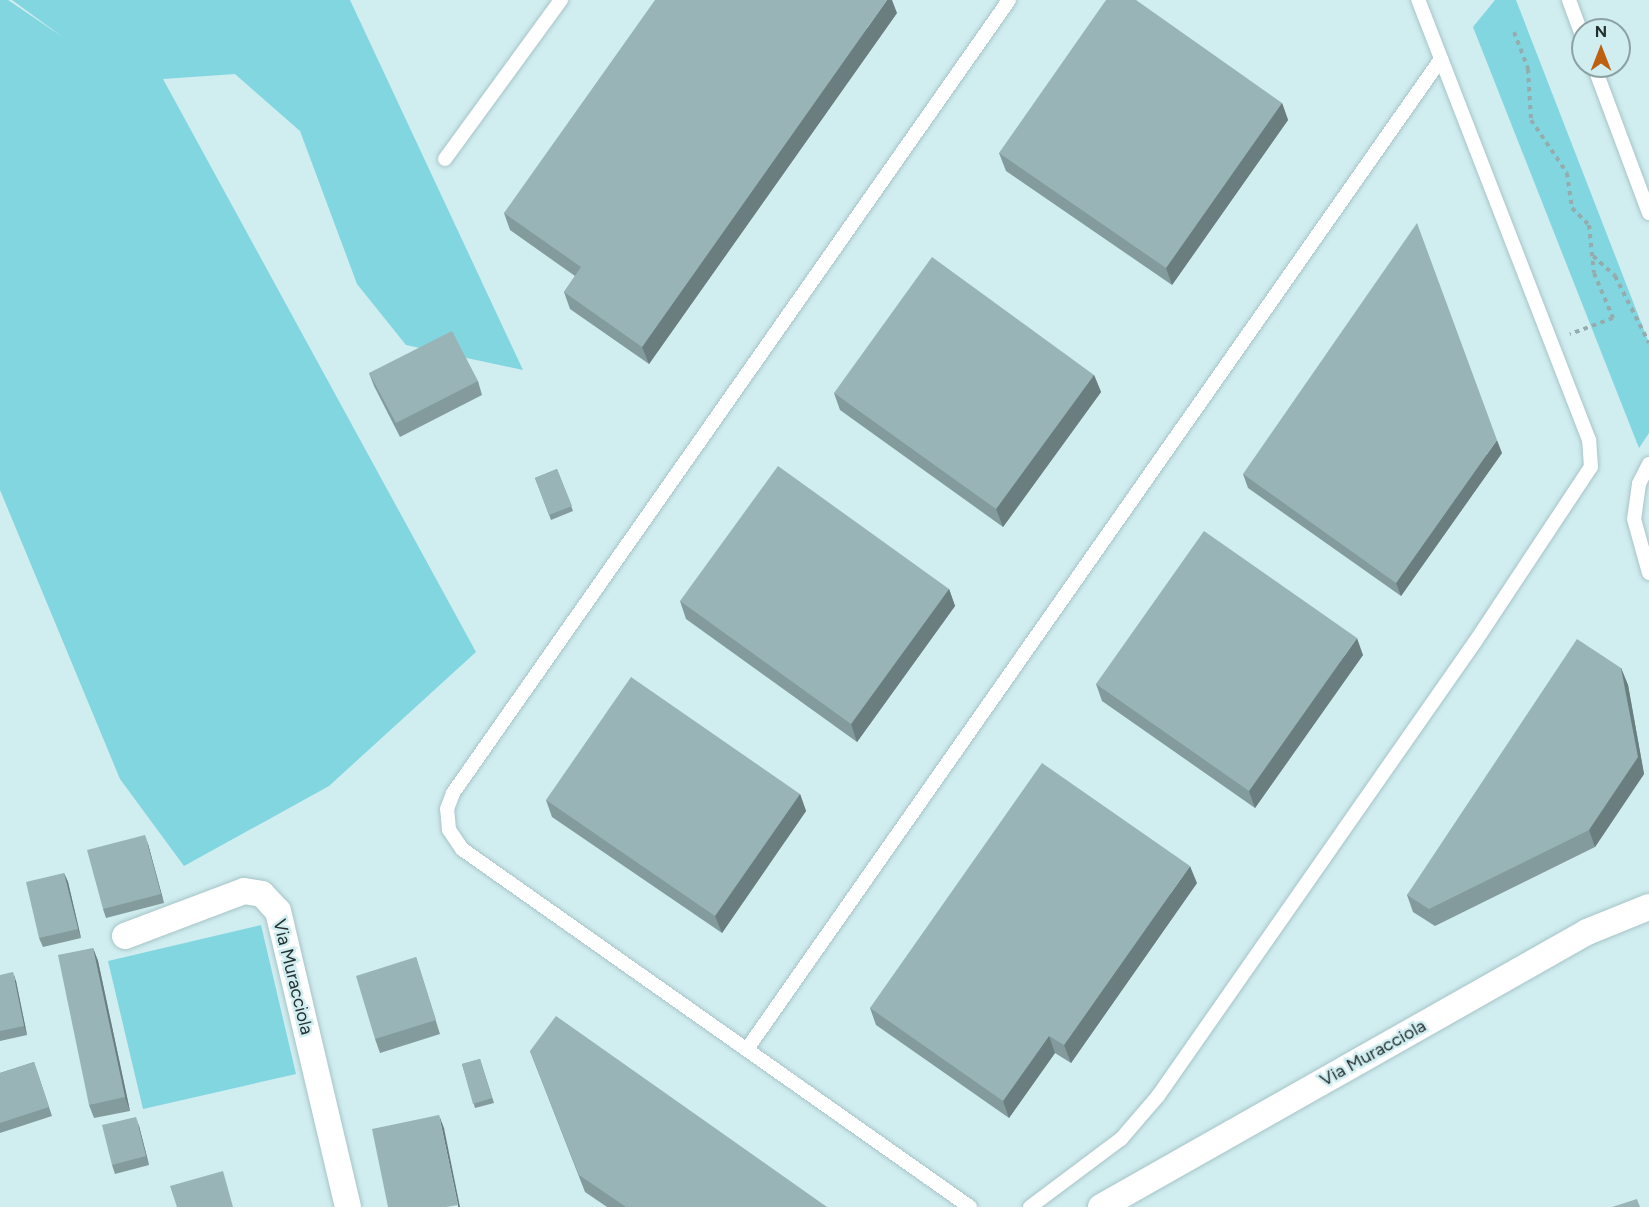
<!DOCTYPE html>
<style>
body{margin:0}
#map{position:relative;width:1649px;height:1207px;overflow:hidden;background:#d0edf0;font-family:Figtree,sans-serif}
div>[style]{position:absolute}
.green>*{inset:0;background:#82d6df}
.path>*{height:4px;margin-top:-2px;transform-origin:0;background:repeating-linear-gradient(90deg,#95acae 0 4.5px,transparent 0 9px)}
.roads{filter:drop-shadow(0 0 2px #a7c4c7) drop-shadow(0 0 2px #a7c4c7)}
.lane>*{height:14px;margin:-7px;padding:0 7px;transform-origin:7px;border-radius:7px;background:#fff}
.street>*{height:26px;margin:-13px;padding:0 13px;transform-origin:13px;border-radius:13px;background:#fff}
.wall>*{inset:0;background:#839b9d}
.shaded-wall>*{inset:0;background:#6a7e80}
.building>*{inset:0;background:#98b4b7}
span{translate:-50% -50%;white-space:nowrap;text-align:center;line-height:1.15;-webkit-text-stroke:5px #d0edf0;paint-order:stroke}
.street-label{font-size:18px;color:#242f30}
.north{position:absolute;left:1571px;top:18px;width:60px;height:60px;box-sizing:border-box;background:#d0edf0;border:2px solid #8ba1a3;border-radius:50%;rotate:0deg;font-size:16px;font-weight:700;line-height:24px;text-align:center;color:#242f30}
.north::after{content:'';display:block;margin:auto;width:21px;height:27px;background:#bd6110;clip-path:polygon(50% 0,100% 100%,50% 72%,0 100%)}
</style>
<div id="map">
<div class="green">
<i style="clip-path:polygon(0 0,8px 0,64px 38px,12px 0,350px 0,523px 370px,406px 345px,357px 284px,300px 131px,235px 74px,163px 79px,476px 652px,329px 786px,184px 866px,120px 779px,0 490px)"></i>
<i style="clip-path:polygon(1495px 0,1516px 0,1649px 343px,1649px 433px,1639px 448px,1473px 27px)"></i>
<i style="clip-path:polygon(261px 925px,296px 1074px,143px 1109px,108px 961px)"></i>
</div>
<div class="path">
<i style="left:1514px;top:32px;width:40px;rotate:69deg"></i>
<i style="left:1528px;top:69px;width:51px;rotate:86.6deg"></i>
<i style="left:1531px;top:120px;width:64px;rotate:55.8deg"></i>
<i style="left:1567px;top:173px;width:35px;rotate:82deg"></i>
<i style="left:1572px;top:208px;width:24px;rotate:45deg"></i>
<i style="left:1589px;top:225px;width:48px;rotate:84.1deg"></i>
<i style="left:1594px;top:273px;width:49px;rotate:67.1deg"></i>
<i style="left:1613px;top:318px;width:46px;rotate:159.6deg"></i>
<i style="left:1593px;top:256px;width:30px;rotate:42deg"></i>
<i style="left:1615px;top:276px;width:75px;rotate:63.1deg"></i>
</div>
<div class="roads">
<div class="lane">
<i style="left:1569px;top:0;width:40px;rotate:69.8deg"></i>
<i style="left:1594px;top:66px;width:157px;rotate:69.5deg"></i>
<i style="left:445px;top:159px;width:197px;rotate:-53.9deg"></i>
<i style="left:1649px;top:464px;width:22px;rotate:117deg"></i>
<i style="left:1639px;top:484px;width:35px;rotate:98deg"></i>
<i style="left:1634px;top:519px;width:56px;rotate:74.5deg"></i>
<i style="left:747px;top:1049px;width:1209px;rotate:-54.97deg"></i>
<i style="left:970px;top:1207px;width:621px;rotate:-144.83deg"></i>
<i style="left:462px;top:849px;width:23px;rotate:-124deg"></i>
<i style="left:449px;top:830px;width:21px;rotate:-95deg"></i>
<i style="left:447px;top:809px;width:17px;rotate:-69deg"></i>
<i style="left:453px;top:793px;width:968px;rotate:-54.96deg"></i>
<i style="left:1030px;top:1207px;width:114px;rotate:-36.8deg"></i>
<i style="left:1121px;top:1139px;width:57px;rotate:-49.3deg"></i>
<i style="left:1158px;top:1096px;width:554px;rotate:-55.08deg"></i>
<i style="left:1475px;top:642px;width:210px;rotate:-56.5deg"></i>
<i style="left:1591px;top:467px;width:27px;rotate:-94deg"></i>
<i style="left:1589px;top:440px;width:472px;rotate:-111.2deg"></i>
</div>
<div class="street">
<i style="left:125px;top:936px;width:127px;rotate:-20.7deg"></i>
<i style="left:244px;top:891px;width:18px;rotate:9deg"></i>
<i style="left:262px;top:894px;width:23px;rotate:47deg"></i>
<i style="left:278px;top:911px;width:304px;rotate:76.7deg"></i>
<i style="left:1101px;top:1207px;width:558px;rotate:-29.5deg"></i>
<i style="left:1587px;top:932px;width:67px;rotate:-22deg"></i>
</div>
</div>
<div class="wall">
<i style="clip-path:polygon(897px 13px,649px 364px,570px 309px,564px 292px,575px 276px,510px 230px,504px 213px)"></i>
<i style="clip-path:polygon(1282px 103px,1288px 120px,1172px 285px,1006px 171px,999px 153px)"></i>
<i style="clip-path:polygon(369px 373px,478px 381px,482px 395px,400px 437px,374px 386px)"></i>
<i style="clip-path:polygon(1094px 375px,1101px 392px,1003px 527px,840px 410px,834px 393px)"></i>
<i style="clip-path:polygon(1502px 453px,1401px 596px,1248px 488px,1243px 474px)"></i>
<i style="clip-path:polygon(557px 469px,573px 511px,551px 520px,535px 478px)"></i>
<i style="clip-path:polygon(949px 589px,955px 606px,857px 742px,686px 619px,680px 601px)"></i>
<i style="clip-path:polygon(1363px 655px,1255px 808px,1102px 701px,1096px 684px)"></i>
<i style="clip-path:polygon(1621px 668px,1628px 685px,1644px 774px,1595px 847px,1435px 926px,1413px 912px,1407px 895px)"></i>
<i style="clip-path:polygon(800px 794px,806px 811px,722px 933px,552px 817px,546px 800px)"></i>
<i style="clip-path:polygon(148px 844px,164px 903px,106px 918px,103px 909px)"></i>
<i style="clip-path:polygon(64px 873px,68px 882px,81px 938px,43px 947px,39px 938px)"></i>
<i style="clip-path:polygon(1197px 883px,1071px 1063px,1055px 1053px,1009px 1118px,876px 1025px,870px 1008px)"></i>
<i style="clip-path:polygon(93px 948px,98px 961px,130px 1111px,94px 1118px,89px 1105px)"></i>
<i style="clip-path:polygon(416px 957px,440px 1034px,380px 1053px,375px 1039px)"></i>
<i style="clip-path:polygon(0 975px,16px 981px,27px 1035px,0 1041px)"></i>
<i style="clip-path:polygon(530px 1051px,827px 1207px,607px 1207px,585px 1192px)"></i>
<i style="clip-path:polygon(480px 1059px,494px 1103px,475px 1108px,462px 1064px)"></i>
<i style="clip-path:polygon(34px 1062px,52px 1116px,0 1133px,0 1073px)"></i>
<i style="clip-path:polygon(139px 1126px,149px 1165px,115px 1174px,112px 1165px)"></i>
</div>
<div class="shaded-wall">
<i style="clip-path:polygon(887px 0,892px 0,897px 13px,649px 364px,642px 347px)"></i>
<i style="clip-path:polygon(1282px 103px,1288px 120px,1172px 285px,1166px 268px)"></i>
<i style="clip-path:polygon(1094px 375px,1101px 392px,1003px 527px,996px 509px)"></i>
<i style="clip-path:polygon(1497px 440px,1502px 453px,1401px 596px,1396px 583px)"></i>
<i style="clip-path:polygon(949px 589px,955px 606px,857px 742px,851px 724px)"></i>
<i style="clip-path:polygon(1357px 638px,1363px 655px,1255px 808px,1249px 791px)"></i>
<i style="clip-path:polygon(1621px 668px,1628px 685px,1644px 774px,1595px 847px,1589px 830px)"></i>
<i style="clip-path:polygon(800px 794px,806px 811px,722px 933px,715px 916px)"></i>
<i style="clip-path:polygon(145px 835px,148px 844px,164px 903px,161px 894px)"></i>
<i style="clip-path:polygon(1190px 866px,1197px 883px,1071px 1063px,1064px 1045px)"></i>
<i style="clip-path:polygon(64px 873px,68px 882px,81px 938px,78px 929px)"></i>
<i style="clip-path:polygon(93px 948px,98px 961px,130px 1111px,125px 1097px)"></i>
<i style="clip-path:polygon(13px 972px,16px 981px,27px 1035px,24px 1026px)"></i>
<i style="clip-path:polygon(1049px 1036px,1055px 1053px,1009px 1118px,1003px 1101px)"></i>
<i style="clip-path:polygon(439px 1115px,444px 1128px,460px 1207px,458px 1207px,458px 1205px)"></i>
<i style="clip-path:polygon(136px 1117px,139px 1126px,149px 1165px,146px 1156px)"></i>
</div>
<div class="building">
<i style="clip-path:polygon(655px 0,887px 0,642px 347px,564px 292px,581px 267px,504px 213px)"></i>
<i style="clip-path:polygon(1106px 0,1136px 0,1282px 103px,1166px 268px,999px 153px)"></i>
<i style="clip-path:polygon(1417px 223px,1497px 440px,1396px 583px,1243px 474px)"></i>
<i style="clip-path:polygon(932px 257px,1094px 375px,996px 509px,834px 393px)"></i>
<i style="clip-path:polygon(452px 331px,478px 381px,396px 423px,369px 373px)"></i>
<i style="clip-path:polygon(778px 466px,949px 589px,851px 724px,680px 601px)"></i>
<i style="clip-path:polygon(557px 469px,572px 506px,549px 515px,535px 478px)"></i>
<i style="clip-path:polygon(1204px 531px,1357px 638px,1249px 791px,1096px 684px)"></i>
<i style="clip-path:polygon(1577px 639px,1621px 668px,1638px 757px,1589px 830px,1429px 909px,1407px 895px)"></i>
<i style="clip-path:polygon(631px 677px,800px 794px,715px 916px,546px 800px)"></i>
<i style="clip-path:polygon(1042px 763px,1190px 866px,1064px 1045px,1049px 1036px,1003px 1101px,870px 1008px)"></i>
<i style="clip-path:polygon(145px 835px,161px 894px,103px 909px,87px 850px)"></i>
<i style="clip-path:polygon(64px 873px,78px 929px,39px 938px,26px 882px)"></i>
<i style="clip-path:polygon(93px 948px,125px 1097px,89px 1105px,58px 955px)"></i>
<i style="clip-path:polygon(416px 957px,436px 1020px,375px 1039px,356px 976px)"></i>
<i style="clip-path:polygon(13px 972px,24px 1026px,0 1031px,0 975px)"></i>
<i style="clip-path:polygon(556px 1016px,827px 1207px,626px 1207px,579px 1175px,530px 1051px)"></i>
<i style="clip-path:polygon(480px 1059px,492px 1098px,473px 1104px,462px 1064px)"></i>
<i style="clip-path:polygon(34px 1062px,49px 1107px,0 1123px,0 1073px)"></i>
<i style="clip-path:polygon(439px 1115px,458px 1205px,446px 1207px,388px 1207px,372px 1129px)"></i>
<i style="clip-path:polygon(136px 1117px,146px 1156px,112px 1165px,102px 1125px)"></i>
<i style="clip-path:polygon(223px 1171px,233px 1207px,177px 1207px,170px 1186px)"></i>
<i style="clip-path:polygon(1637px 1199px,1640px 1207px,1612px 1207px)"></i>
</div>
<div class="street-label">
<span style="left:293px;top:977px;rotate:76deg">Via Muracciola</span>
<span style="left:1373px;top:1053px;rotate:-29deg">Via Muracciola</span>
</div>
<div class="north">N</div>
</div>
